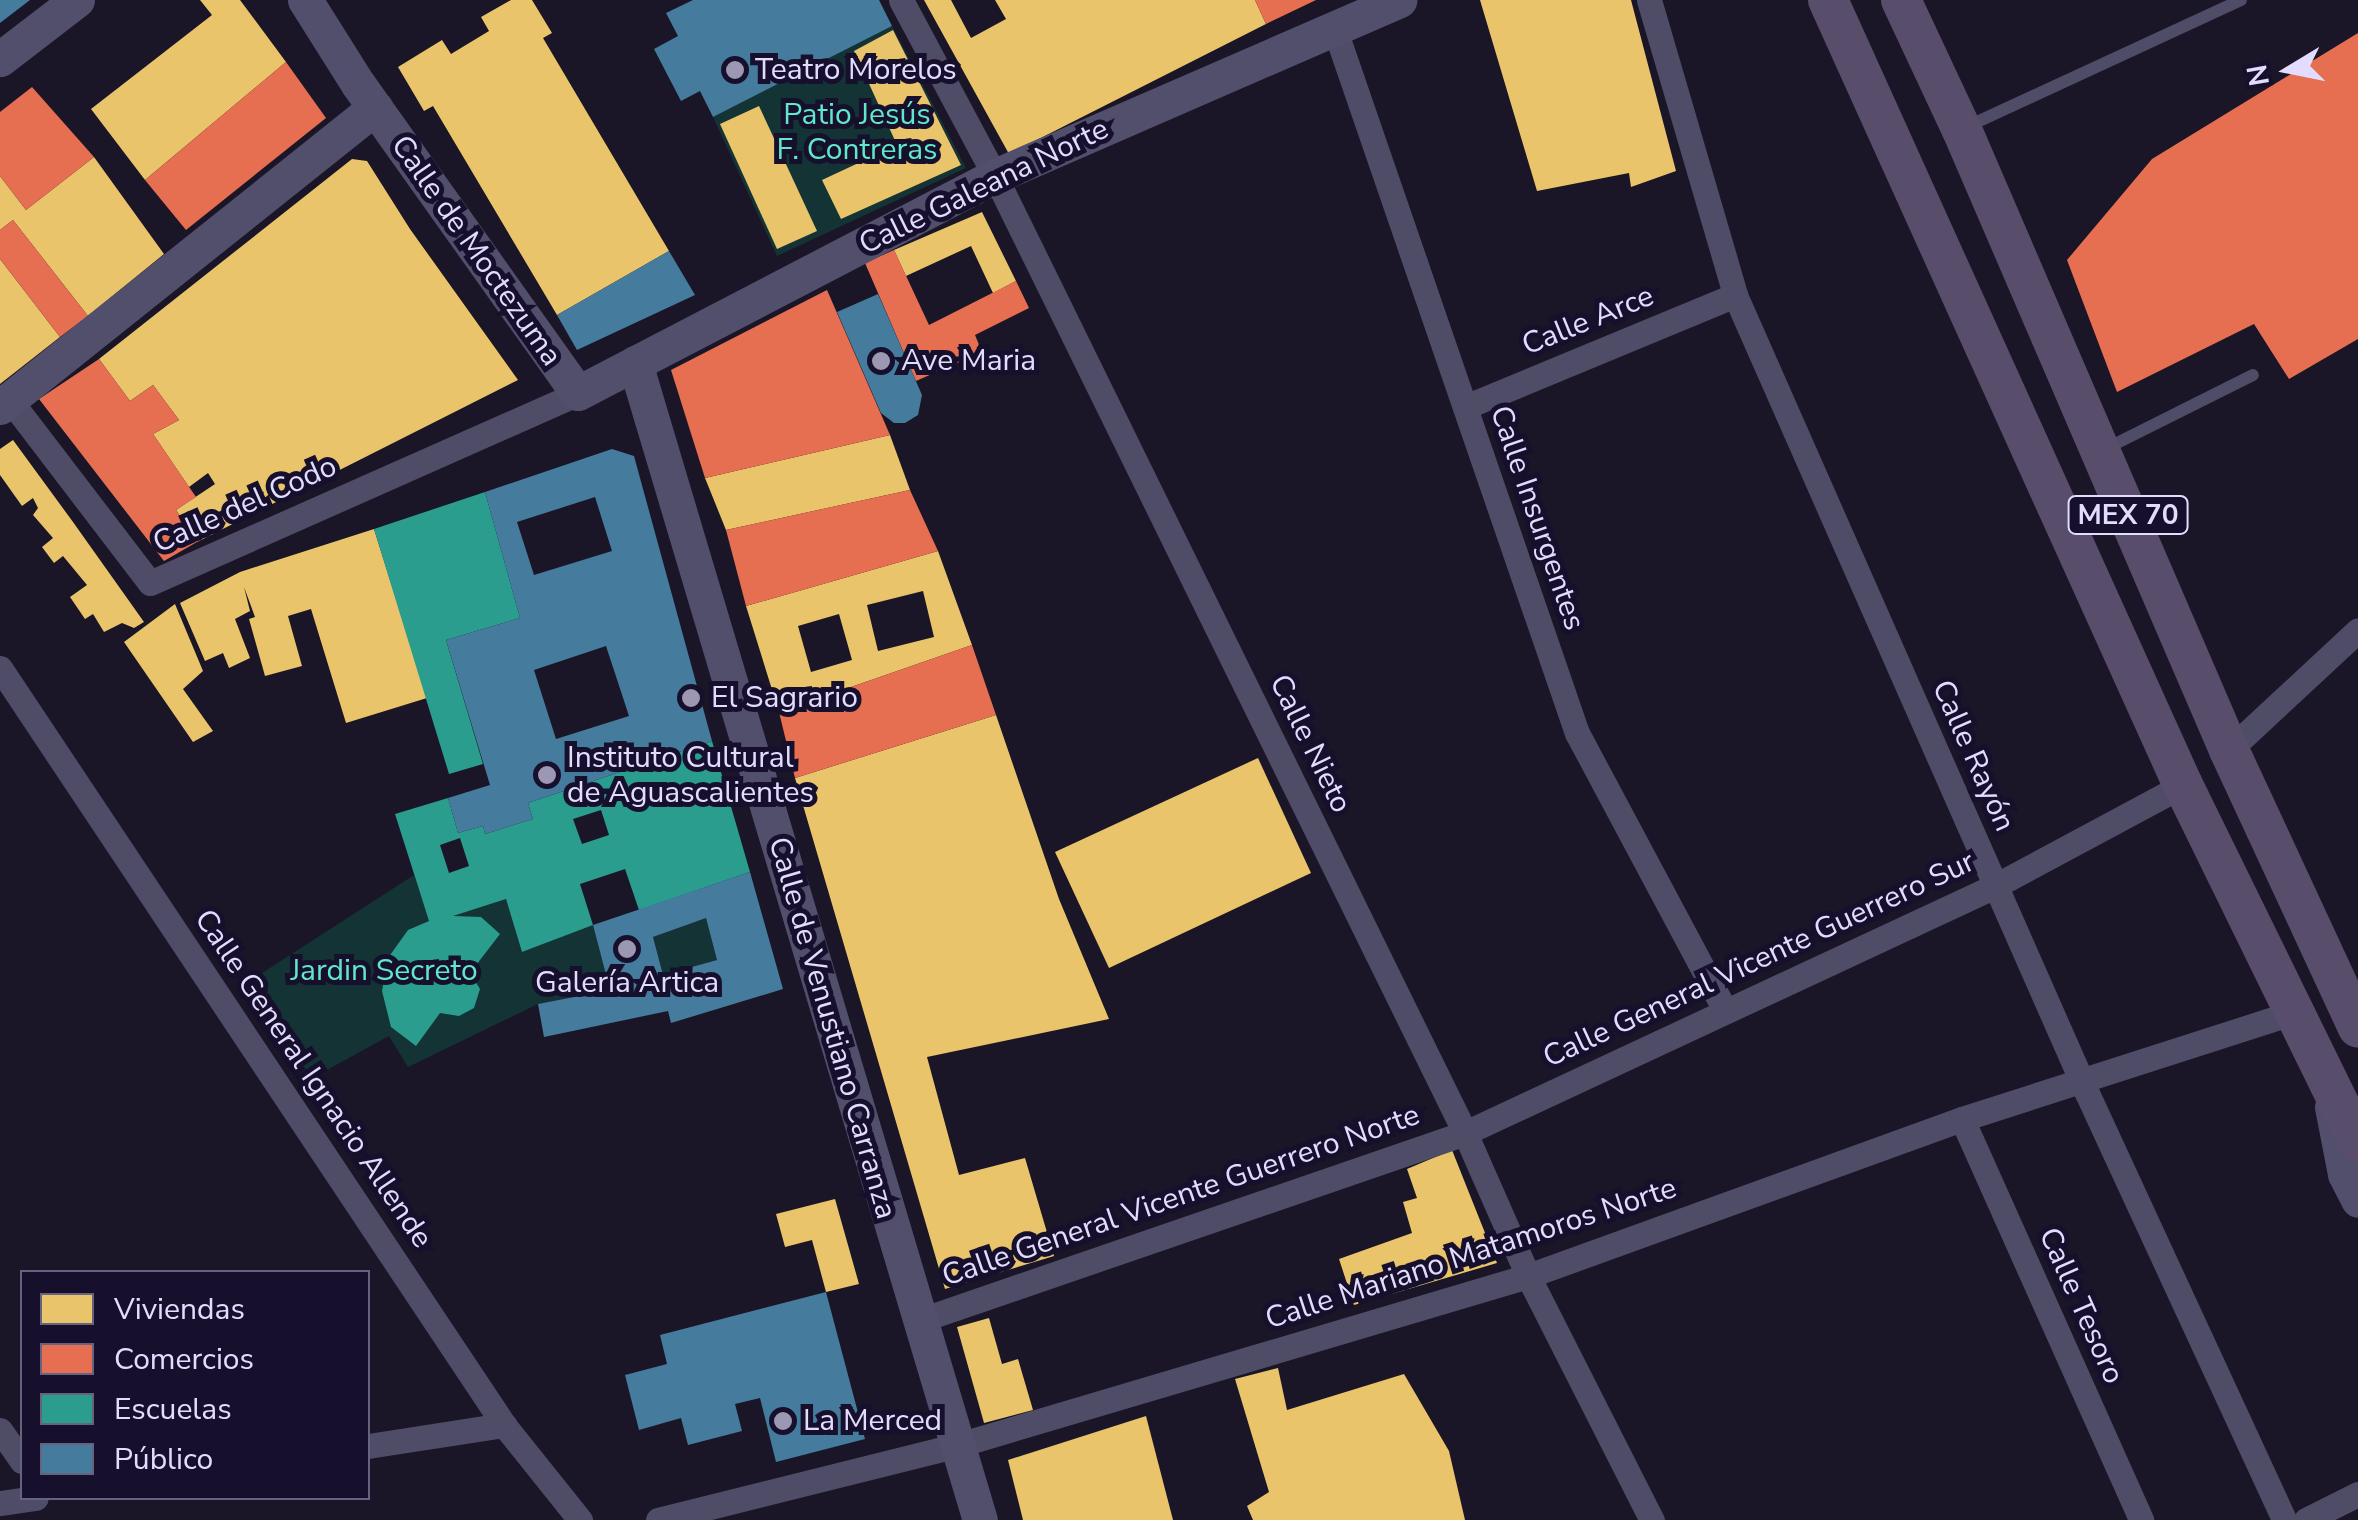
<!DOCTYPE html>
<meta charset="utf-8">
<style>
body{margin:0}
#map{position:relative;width:2358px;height:1520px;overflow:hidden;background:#1a1627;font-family:"Nunito Sans",sans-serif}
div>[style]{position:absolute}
.green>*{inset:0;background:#143335}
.homes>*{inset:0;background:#e9c46a}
.shops>*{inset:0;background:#e76f51}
.schools>*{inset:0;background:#2a9d8f}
.public>*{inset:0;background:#457b9d}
.lane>*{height:12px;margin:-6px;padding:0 6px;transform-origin:6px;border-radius:6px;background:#4e4c67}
.street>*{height:25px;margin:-12.5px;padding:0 12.5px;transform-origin:12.5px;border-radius:12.5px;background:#4e4c67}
.secondary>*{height:35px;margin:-17.5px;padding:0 17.5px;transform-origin:17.5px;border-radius:17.5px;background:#524f6d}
.primary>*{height:40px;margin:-20px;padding:0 20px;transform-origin:20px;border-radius:20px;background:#584d6b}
.dots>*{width:28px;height:28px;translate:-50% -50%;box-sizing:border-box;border:5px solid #16102d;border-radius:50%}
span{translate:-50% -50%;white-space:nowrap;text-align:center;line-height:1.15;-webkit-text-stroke:10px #16102d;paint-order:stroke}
.shield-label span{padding:2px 8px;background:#16102d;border:2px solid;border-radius:8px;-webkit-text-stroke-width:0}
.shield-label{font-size:28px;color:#e2dcff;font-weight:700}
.poi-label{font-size:30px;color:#e2dcff}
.left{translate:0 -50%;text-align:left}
.park-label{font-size:30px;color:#60e7cc}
.street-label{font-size:30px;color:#e2dcff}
.legend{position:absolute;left:20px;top:1270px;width:350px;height:230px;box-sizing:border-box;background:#16102d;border:2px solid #686281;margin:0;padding:12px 18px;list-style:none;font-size:30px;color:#e2dcff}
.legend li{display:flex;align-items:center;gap:20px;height:50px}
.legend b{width:50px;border:2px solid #686281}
.north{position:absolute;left:2238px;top:20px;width:100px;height:100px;-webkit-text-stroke:8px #16102d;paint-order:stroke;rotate:260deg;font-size:28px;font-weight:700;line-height:40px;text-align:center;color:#e2dcff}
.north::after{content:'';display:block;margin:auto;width:35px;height:45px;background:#e2dcff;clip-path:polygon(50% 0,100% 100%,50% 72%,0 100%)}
</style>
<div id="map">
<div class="green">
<i style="clip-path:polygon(892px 26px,966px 168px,777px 256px,713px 117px)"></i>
<i style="clip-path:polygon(414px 875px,430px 923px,506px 899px,522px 952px,593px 925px,610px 990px,538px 1004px,408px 1067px,389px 1036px,305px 1082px,242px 986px)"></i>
<i style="clip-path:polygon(706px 918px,717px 960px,663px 975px,653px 937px)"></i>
</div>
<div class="homes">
<i style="clip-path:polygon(200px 0,240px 0,286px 62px,145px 180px,91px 109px,212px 15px)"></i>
<i style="clip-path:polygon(511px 0,532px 0,552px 33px,543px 38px,669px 251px,557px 315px,433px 106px,424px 111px,398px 67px,442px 40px,451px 54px,489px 31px,481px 17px)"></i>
<i style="clip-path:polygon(924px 0,951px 0,971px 38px,1006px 19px,995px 0,1255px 0,1266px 24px,1009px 154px)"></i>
<i style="clip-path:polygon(1480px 0,1631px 0,1676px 171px,1631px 187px,1629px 173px,1537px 191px)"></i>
<i style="clip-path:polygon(893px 30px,961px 165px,841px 219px,822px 180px,897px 145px,854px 51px)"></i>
<i style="clip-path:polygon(759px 106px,817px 231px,777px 249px,720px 124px)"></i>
<i style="clip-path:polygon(94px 157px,164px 254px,88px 316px,13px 220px,0 230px,0 176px,26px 210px)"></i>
<i style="clip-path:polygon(352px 159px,367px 161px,410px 229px,518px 380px,197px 542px,176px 510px,215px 484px,208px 473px,189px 487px,153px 434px,179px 420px,153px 385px,130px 401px,99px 359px)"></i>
<i style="clip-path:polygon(982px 212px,1016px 281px,993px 293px,971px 246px,906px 276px,894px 250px)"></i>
<i style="clip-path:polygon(0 259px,60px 337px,0 384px)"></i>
<i style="clip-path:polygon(890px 435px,910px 490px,726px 530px,705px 478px)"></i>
<i style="clip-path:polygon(13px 440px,73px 522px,144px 622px,134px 628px,122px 623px,104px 632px,93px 614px,85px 619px,70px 597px,87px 585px,63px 556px,54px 563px,42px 547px,53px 538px,33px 515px,38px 508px,33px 498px,22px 506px,0 475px,0 449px)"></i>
<i style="clip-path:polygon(374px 529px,427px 698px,346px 723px,311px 609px,288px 616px,302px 666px,265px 676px,249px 619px,255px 617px,244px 587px,250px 611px,235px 619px,250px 658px,229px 668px,223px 653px,205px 661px,180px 603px,240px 572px)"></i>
<i style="clip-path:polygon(evenodd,938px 551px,972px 645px,779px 712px,746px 606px,938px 551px,923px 591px,934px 637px,878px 651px,867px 605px,923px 591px,938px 551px,839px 614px,852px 660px,811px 672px,798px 626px,839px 614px)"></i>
<i style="clip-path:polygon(175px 604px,203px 671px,183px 689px,213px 731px,193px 742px,124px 642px)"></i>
<i style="clip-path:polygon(996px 715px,1059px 899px,1109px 1019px,927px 1057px,959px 1175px,1025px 1158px,1054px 1256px,945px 1289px,795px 778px)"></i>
<i style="clip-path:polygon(1258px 758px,1311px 873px,1109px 968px,1055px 852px)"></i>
<i style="clip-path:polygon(1452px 1150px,1497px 1263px,1354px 1305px,1339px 1259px,1412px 1233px,1403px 1202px,1417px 1198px,1407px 1169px)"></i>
<i style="clip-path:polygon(835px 1199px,859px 1284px,826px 1292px,812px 1240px,785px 1247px,776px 1214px)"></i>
<i style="clip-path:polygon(989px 1318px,1002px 1364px,1018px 1359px,1033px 1410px,984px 1423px,957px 1327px)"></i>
<i style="clip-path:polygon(1278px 1368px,1287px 1410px,1404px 1374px,1449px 1451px,1465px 1520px,1253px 1520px,1247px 1506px,1269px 1492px,1235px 1379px)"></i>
<i style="clip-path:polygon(1146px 1416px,1173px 1520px,1023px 1520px,1008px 1460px)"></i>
</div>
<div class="shops">
<i style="clip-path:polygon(1255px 0,1316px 0,1266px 24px)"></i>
<i style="clip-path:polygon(2358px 33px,2358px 339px,2289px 379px,2254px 324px,2117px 392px,2067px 260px,2152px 159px)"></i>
<i style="clip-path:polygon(286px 62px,326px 118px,186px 230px,145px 180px)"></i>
<i style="clip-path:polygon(32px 87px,94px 157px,26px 210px,0 176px,0 112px)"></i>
<i style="clip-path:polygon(13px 220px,88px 316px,60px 337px,0 259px,0 230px)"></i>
<i style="clip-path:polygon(894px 250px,929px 325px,1016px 281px,1029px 308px,975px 335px,982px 352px,916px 381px,865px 263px)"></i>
<i style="clip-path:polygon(827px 290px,890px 435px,705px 478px,671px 370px)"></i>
<i style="clip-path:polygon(99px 359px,130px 401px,153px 385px,179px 420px,153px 434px,196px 497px,176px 510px,197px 542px,164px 561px,39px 399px)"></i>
<i style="clip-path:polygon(910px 490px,938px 551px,746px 606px,726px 530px)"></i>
<i style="clip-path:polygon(972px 645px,996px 715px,795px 778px,779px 712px)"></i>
</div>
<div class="schools">
<i style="clip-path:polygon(485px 492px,520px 618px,446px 640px,483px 764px,449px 774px,374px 529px)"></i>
<i style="clip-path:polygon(evenodd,712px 741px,750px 872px,639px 910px,625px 869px,580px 884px,593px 925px,522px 952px,506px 899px,453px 916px,481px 917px,500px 934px,470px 973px,480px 989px,474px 1008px,459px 1016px,440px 1013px,416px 1046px,391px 1027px,382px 991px,388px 958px,408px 930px,429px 921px,395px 814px,448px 798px,458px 833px,483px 826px,485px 834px,533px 819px,528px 803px,712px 741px,601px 810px,609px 835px,582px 844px,573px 819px,601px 810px,712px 741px,460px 838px,469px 866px,449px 873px,440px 845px,460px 838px)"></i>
</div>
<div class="public">
<i style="clip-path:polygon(0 0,30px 0,0 23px)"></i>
<i style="clip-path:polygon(693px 0,879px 0,892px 26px,713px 117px,700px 91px,681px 101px,654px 49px,678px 36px,666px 13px)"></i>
<i style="clip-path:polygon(669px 251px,695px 295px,577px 350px,557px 315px)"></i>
<i style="clip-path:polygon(878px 294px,922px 395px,918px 415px,905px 423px,894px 423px,881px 413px,837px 312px)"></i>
<i style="clip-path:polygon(evenodd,612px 449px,634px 456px,712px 741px,528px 803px,533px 819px,485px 834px,483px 826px,458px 833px,448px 798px,490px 785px,446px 640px,520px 618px,485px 492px,612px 449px,595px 497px,612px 551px,534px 575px,517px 522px,595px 497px,612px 449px,606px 646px,629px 716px,556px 739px,534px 670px,606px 646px)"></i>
<i style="clip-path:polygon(evenodd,750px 872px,783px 989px,671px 1023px,668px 1011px,544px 1037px,538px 1004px,610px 990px,593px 925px,750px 872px,706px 918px,717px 960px,663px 975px,653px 937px,706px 918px)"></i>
<i style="clip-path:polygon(826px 1292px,865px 1439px,776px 1462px,760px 1398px,735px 1404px,742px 1431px,688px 1445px,681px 1418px,639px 1430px,625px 1375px,667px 1364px,660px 1335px)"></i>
</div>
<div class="lane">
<i style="left:1964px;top:128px;width:305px;rotate:-24.8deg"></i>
<i style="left:2107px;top:448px;width:163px;rotate:-26.6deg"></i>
</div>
<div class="street">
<i style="left:901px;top:0;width:200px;rotate:61.9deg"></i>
<i style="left:995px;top:176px;width:1066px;rotate:63.84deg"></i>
<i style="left:1465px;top:1133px;width:156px;rotate:66.2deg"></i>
<i style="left:1528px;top:1276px;width:274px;rotate:63.1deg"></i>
<i style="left:1649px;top:0;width:307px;rotate:73.7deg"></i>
<i style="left:1735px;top:295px;width:872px;rotate:66.2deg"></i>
<i style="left:2087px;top:1093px;width:470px;rotate:65.2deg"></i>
<i style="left:1334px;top:27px;width:747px;rotate:71.01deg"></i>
<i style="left:1577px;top:733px;width:314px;rotate:61.9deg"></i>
<i style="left:10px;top:400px;width:230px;rotate:52.6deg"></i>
<i style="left:150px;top:583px;width:468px;rotate:-23.9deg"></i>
<i style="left:1465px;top:407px;width:292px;rotate:-22.5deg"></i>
<i style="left:0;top:668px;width:909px;rotate:56.34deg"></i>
<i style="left:504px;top:1425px;width:122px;rotate:51.3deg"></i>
<i style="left:2229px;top:750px;width:176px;rotate:-42.9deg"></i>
<i style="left:1962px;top:1119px;width:439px;rotate:65.9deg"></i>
<i style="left:918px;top:1321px;width:578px;rotate:-18.97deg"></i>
<i style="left:1465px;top:1133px;width:585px;rotate:-24.99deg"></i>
<i style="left:1995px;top:886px;width:213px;rotate:-28.2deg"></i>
<i style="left:0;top:1430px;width:38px;rotate:55deg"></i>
<i style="left:368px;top:1446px;width:138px;rotate:-8.8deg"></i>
<i style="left:0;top:1503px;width:36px;rotate:-8deg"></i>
<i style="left:658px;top:1520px;width:306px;rotate:-14deg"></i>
<i style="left:955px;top:1446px;width:598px;rotate:-16.52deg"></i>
<i style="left:1528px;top:1276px;width:462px;rotate:-19.9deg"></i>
<i style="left:1962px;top:1119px;width:347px;rotate:-17.8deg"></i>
<i style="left:2306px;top:1520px;width:58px;rotate:-26.6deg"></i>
</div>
<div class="secondary">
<i style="left:305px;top:0;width:99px;rotate:57.8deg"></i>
<i style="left:358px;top:84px;width:379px;rotate:54.6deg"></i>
<i style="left:578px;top:393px;width:470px;rotate:-27.5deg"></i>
<i style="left:995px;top:176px;width:441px;rotate:-23.5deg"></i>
<i style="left:0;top:59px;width:97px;rotate:-37.5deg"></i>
<i style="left:635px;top:363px;width:1207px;rotate:73.4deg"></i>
<i style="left:0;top:407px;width:480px;rotate:-38.6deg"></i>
<i style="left:2332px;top:1107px;width:68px;rotate:79deg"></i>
<i style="left:2345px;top:1174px;width:29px;rotate:63deg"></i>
</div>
<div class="primary">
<i style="left:1828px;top:0;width:862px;rotate:65.67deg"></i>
<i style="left:2183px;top:785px;width:398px;rotate:63.9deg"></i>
<i style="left:1901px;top:0;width:144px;rotate:64.9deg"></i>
<i style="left:1962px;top:130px;width:675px;rotate:66.7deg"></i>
<i style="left:2229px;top:750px;width:306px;rotate:65.1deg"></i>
</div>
<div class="dots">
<i style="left:735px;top:70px;background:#9c97b3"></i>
<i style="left:881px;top:361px;background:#9c97b3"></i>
<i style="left:691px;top:698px;background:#9c97b3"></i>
<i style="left:547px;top:775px;background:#9c97b3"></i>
<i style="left:627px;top:949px;background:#9c97b3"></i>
<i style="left:783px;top:1421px;background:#9c97b3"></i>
</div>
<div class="shield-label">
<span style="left:2128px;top:515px">MEX 70</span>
</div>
<div class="poi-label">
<span class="left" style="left:755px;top:70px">Teatro Morelos</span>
<span class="left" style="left:901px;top:361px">Ave Maria</span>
<span class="left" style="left:711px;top:698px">El Sagrario</span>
<span class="left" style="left:567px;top:775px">Instituto Cultural<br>de Aguascalientes</span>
<span style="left:627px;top:983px">Galería Artica</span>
<span class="left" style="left:803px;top:1421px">La Merced</span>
</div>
<div class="park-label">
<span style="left:857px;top:132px">Patio Jesús<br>F. Contreras</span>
<span style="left:384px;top:971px">Jardin Secreto</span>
</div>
<div class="street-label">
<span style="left:984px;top:187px;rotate:-26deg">Calle Galeana Norte</span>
<span style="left:476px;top:251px;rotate:55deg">Calle de Moctezuma</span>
<span style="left:1588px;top:321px;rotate:-22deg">Calle Arce</span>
<span style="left:245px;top:505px;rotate:-24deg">Calle del Codo</span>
<span style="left:1537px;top:518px;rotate:71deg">Calle Insurgentes</span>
<span style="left:1310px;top:744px;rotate:64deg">Calle Nieto</span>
<span style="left:1973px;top:756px;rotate:66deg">Calle Rayón</span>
<span style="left:1759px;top:960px;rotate:-25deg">Calle General Vicente Guerrero Sur</span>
<span style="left:832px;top:1028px;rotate:74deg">Calle de Venustiano Carranza</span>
<span style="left:313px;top:1079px;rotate:56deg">Calle General Ignacio Allende</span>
<span style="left:1181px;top:1196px;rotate:-19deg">Calle General Vicente Guerrero Norte</span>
<span style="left:1471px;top:1254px;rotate:-18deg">Calle Mariano Matamoros Norte</span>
<span style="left:2081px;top:1306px;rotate:66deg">Calle Tesoro</span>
</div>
<ul class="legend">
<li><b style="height:28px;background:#e9c46a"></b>Viviendas</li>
<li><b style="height:28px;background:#e76f51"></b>Comercios</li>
<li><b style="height:28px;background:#2a9d8f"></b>Escuelas</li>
<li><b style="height:28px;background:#457b9d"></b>Público</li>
</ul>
<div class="north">N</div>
</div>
